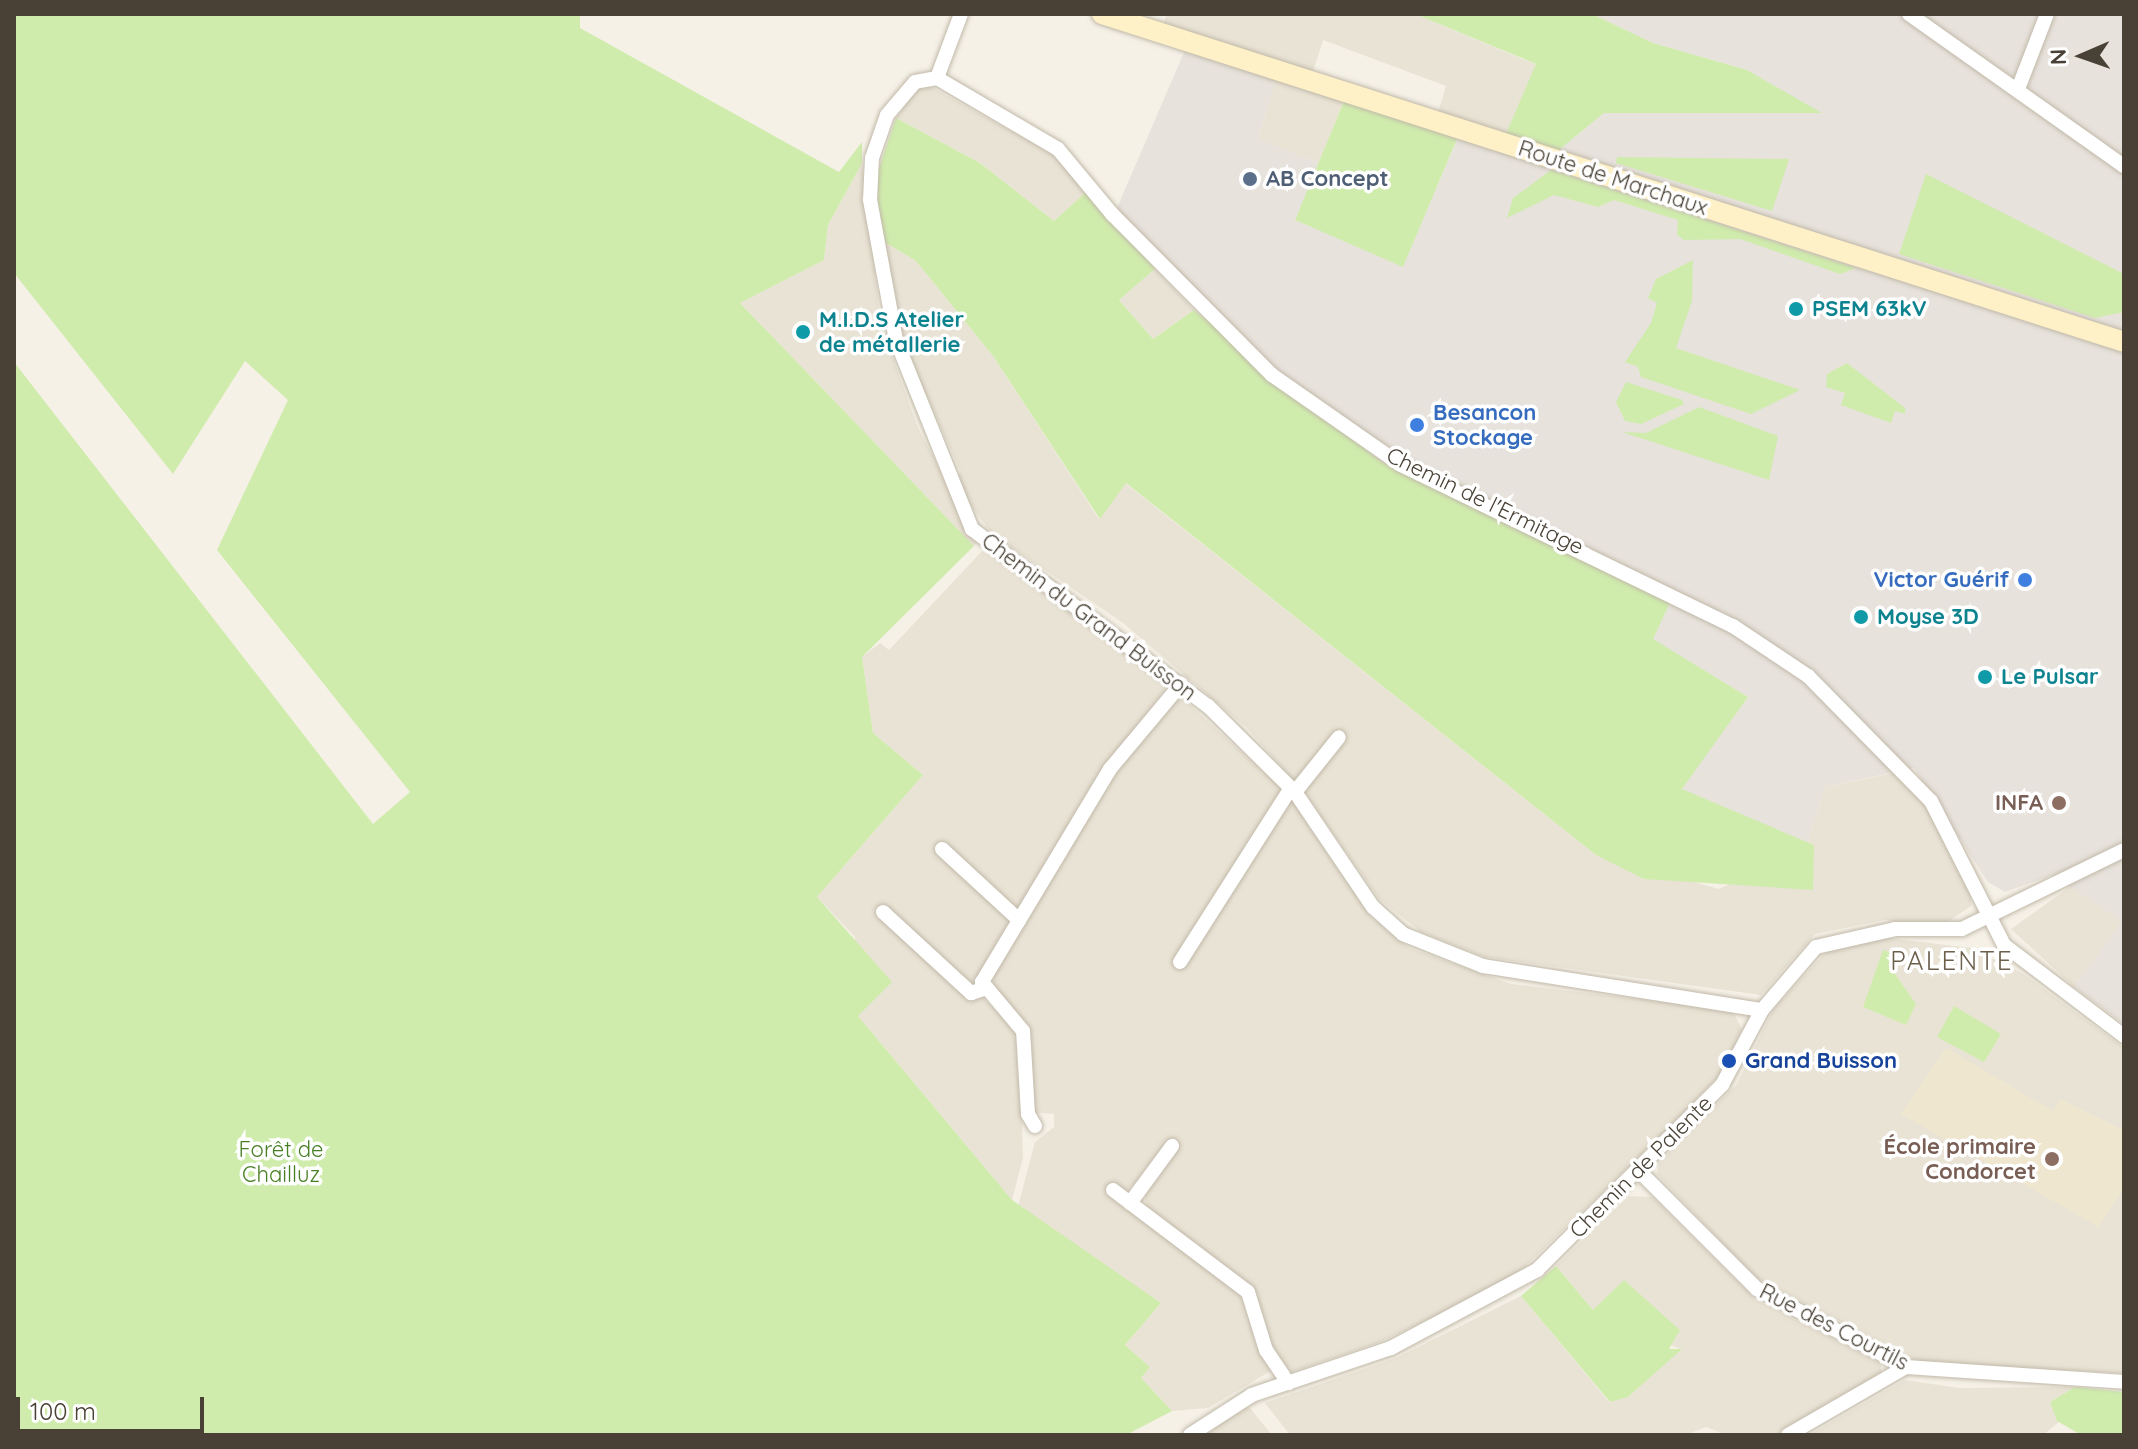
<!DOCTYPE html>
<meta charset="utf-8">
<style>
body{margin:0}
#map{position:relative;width:2138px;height:1449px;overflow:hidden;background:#f5f1e7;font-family:Quicksand,sans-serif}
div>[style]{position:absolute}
.residential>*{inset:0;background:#e9e3d5}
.industrial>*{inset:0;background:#e7e2dc}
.education>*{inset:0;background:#efe6d0}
.green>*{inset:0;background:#d0ecad}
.roads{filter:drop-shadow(0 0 2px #c1b9a9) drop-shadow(0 0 2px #c1b9a9)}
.street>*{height:14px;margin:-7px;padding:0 7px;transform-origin:7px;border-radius:7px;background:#fff}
.secondary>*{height:20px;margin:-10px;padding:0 10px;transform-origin:10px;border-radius:10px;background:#fff1c7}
.dots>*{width:22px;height:22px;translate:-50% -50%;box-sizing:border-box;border:4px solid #fff;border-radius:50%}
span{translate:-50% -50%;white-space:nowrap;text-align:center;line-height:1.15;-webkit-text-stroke:7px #fff;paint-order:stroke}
.street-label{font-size:22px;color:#494135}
.service-label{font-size:22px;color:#4e5e75;font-weight:700}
.left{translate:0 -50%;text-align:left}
.culture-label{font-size:22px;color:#0d838f;font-weight:700}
.shop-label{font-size:22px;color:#366cbe;font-weight:700}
.right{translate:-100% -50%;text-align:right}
.education-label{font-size:22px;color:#785e54;font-weight:700}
.transit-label{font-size:22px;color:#164399;font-weight:700}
.park-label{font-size:22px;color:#477f24}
.quarter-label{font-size:26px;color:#6c5f4c;letter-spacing:2px}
.frame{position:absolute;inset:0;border:16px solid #494135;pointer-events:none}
.north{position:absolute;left:2042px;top:16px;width:80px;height:80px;-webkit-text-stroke:6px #fff;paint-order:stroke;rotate:268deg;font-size:22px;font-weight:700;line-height:32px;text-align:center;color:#494135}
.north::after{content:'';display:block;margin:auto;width:28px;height:36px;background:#494135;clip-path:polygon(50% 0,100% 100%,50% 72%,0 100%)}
.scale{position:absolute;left:16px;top:1397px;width:188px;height:36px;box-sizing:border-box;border:4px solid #494135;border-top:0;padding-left:10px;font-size:24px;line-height:28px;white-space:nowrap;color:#494135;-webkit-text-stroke:6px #fff;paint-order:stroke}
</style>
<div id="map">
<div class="residential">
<i style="clip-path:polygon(1167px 14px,1415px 14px,1537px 65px,1505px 136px,1438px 112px,1446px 86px,1323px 40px,1313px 72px,1350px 85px,1319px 163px,1258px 139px,1276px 78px,1157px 41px)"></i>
<i style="clip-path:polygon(922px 82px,1052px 154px,1086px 192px,1054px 221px,980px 163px,896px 118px)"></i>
<i style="clip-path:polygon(862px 163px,881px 326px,918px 428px,978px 540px,974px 546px,740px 303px,824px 260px,828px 225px)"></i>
<i style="clip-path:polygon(881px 240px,916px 261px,993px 356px,1099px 519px,1125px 483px,1596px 855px,1719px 889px,1814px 845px,1807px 845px,1825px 787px,1894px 773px,1923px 800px,1971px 891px,1971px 906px,1942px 926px,1884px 920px,1815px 934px,1761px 995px,1485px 957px,1421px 932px,1379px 899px,1305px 793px,1247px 728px,1123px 623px,992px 534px,961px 492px,955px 477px,961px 472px,893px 322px)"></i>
<i style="clip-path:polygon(1155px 269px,1194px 310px,1153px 339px,1119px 300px)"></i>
<i style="clip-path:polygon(984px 549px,1168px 686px,1105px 766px,972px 988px,1019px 1032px,1023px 1158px,1012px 1200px,858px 1016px,855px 937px,817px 897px,923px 775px,873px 733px,862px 657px,880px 643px,889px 650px)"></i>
<i style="clip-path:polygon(1182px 698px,1290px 796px,1370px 916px,1409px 948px,1511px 984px,1732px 1010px,1742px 1029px,1723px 1071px,1683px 1114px,1507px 1284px,1377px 1343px,1292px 1372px,1270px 1350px,1254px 1289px,1146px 1209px,1145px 1194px,1178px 1147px,1125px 1191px,1240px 1293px,1258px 1350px,1274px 1369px,1208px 1408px,1172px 1411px,1141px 1378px,1150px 1367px,1125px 1345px,1161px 1303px,1018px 1206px,1035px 1142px,1054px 1127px,1054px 1114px,1030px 1112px,1027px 1029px,995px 990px,993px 974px,1114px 772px,1172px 699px)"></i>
<i style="clip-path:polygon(2071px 886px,2123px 921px,2074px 987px,2011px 929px)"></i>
<i style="clip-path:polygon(1888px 938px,1971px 948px,2022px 973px,2124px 1048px,2124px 1373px,1921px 1363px,1755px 1277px,1657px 1174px,1658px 1164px,1737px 1084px,1773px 1010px,1826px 952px)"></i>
<i style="clip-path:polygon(1629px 1196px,1652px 1197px,1756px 1300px,1881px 1364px,1881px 1376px,1778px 1435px,1727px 1435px,1706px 1427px,1685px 1435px,1290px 1435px,1265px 1403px,1396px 1358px,1521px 1296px,1609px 1402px,1628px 1397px,1680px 1349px,1593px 1310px,1556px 1266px)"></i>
<i style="clip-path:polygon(1905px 1380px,1959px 1388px,2075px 1387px,2050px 1402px,2059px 1422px,2043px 1435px,1809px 1435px)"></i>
<i style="clip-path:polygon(1249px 1407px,1272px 1435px,1206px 1435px,1241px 1409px)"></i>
</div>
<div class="industrial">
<i style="clip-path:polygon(1592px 14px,2124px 14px,2124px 1024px,2074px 987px,2122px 921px,2052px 875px,2005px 892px,1988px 882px,1914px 768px,1825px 787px,1807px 845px,1681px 789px,1748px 697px,1652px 639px,1670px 603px,1380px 461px,1260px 369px,1111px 222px,1185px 50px,1276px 78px,1258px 139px,1319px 163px,1295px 220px,1403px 266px,1465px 121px,1554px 154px,1604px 113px,1820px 113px,1747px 70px,1653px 43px)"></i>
</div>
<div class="education">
<i style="clip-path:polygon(1946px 1048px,2053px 1111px,2060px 1099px,2124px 1130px,2124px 1187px,2099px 1227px,1901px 1114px)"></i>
</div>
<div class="green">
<i style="clip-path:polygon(14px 14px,580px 14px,580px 28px,839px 172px,862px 142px,862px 163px,828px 225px,824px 260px,740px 303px,974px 546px,862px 657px,873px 733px,923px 775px,817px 897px,892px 982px,858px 1016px,1012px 1200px,1161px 1303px,1125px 1345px,1150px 1367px,1141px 1378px,1172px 1411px,1126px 1435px,14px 1435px,14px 362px,373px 824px,410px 792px,217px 550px,288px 400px,245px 361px,173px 474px,14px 273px)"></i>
<i style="clip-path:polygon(1415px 14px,1592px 14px,1653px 43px,1747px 70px,1822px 113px,1604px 113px,1554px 154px,1505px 136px,1536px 64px)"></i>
<i style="clip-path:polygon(1344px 101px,1457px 139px,1403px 267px,1295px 220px)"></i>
<i style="clip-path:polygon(896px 118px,980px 163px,1054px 221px,1086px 192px,1155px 269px,1119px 300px,1153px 339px,1194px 310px,1380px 461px,1670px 603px,1653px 639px,1748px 697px,1682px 789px,1814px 845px,1813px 890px,1644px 879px,1596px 855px,1126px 483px,1100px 519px,993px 356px,916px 261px,881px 240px,876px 177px)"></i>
<i style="clip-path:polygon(1617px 157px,1789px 159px,1772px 211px,1616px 163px)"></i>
<i style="clip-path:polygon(1551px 170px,1856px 268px,1840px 274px,1740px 239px,1684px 240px,1677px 235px,1678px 220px,1614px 200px,1598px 207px,1554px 195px,1507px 218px,1513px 198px)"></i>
<i style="clip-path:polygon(1926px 174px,2124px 274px,2124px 312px,2095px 318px,1899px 254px)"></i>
<i style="clip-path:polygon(1693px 260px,1692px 301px,1676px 348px,1800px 390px,1751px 414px,1641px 377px,1638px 367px,1625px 362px,1651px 323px,1657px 303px,1648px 298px,1656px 279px)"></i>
<i style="clip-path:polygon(1847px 363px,1905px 408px,1905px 414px,1895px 411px,1891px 423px,1841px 405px,1845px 393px,1826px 387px,1827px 374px)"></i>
<i style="clip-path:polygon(1626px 382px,1682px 400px,1684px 404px,1641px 424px,1625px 421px,1616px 402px)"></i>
<i style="clip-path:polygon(1699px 407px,1778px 436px,1769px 480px,1622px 432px,1646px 433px)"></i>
<i style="clip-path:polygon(1883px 950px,1897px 955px,1888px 964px,1916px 1004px,1906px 1025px,1863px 1007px)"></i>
<i style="clip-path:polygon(1954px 1006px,2001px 1034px,1984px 1062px,1937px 1037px)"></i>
<i style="clip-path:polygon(1556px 1266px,1593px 1310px,1624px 1280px,1680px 1330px,1669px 1349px,1682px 1349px,1628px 1397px,1610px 1402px,1521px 1296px)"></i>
<i style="clip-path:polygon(2075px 1387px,2124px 1392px,2124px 1435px,2081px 1435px,2057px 1421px,2050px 1402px)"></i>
</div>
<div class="roads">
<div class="street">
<i style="left:961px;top:14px;width:68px;rotate:110.6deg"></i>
<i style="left:937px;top:78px;width:140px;rotate:30.4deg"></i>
<i style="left:1058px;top:149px;width:85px;rotate:50.3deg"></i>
<i style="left:1112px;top:214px;width:227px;rotate:45.2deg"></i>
<i style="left:1272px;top:375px;width:157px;rotate:34.9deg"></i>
<i style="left:1401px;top:465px;width:369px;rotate:25.9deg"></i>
<i style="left:1733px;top:626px;width:90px;rotate:33.7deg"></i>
<i style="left:1808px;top:676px;width:175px;rotate:45.5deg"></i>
<i style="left:1931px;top:801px;width:161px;rotate:63.1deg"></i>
<i style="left:2004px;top:945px;width:151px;rotate:37.2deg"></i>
<i style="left:1909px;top:14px;width:263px;rotate:35.3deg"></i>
<i style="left:937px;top:78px;width:22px;rotate:170deg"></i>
<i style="left:915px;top:82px;width:43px;rotate:130.3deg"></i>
<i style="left:887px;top:115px;width:46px;rotate:109.2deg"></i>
<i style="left:872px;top:158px;width:42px;rotate:92.7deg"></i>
<i style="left:870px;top:200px;width:142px;rotate:79.5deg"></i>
<i style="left:896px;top:340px;width:204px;rotate:68.1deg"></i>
<i style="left:972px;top:529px;width:295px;rotate:36.9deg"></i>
<i style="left:1208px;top:706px;width:122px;rotate:44.7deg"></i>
<i style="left:1295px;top:792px;width:139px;rotate:55.9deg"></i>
<i style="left:1373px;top:907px;width:40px;rotate:42deg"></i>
<i style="left:1403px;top:934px;width:86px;rotate:21.8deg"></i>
<i style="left:1483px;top:966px;width:282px;rotate:9deg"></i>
<i style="left:2018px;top:89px;width:80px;rotate:-68.9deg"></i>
<i style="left:1295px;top:792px;width:70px;rotate:-51.3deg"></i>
<i style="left:942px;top:849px;width:105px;rotate:42.7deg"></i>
<i style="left:883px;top:912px;width:120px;rotate:42.6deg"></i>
<i style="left:971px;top:993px;width:13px;rotate:-18deg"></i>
<i style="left:1180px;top:962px;width:206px;rotate:-57.5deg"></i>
<i style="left:1035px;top:1126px;width:14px;rotate:-120deg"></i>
<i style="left:1028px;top:1114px;width:83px;rotate:-93.4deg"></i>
<i style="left:1023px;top:1031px;width:64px;rotate:-129.9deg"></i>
<i style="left:982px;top:982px;width:249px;rotate:-59deg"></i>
<i style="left:1110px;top:769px;width:111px;rotate:-50.1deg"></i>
<i style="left:1639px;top:1171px;width:167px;rotate:45deg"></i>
<i style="left:1757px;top:1289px;width:168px;rotate:27.6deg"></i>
<i style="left:1906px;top:1367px;width:219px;rotate:3.9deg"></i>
<i style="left:1113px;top:1190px;width:169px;rotate:37.1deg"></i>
<i style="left:1248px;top:1292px;width:61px;rotate:72.8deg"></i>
<i style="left:1266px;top:1350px;width:40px;rotate:56deg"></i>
<i style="left:1130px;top:1203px;width:71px;rotate:-53.6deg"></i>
<i style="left:1190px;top:1435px;width:74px;rotate:-32.8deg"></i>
<i style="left:1252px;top:1395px;width:147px;rotate:-18.7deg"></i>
<i style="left:1391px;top:1348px;width:166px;rotate:-28.1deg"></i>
<i style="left:1537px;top:1270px;width:262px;rotate:-45deg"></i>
<i style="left:1722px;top:1085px;width:85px;rotate:-61.9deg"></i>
<i style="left:1762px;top:1010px;width:83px;rotate:-49.4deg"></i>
<i style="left:1816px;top:947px;width:81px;rotate:-12.8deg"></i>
<i style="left:1895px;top:929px;width:67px"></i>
<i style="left:1962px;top:929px;width:180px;rotate:-26deg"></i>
<i style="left:1788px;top:1435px;width:136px;rotate:-30deg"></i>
</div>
<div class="secondary">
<i style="left:1102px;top:14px;width:1073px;rotate:17.79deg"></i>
</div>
</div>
<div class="dots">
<i style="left:1250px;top:179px;background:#5c6f8a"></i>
<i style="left:1796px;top:309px;background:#0f9aa8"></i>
<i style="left:803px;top:332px;background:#0f9aa8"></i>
<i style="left:1417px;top:425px;background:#3f7fe0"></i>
<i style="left:2025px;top:580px;background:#3f7fe0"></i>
<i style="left:1861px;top:617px;background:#0f9aa8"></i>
<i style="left:1985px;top:677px;background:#0f9aa8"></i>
<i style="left:2059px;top:803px;background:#8d6e63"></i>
<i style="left:1729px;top:1061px;background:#1a4fb4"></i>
<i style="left:2052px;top:1159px;background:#8d6e63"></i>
</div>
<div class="street-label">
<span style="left:1613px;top:178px;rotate:18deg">Route de Marchaux</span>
<span style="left:1485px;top:501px;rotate:26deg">Chemin de l'Ermitage</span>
<span style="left:1089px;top:617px;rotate:37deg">Chemin du Grand Buisson</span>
<span style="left:1641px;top:1167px;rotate:-45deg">Chemin de Palente</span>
<span style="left:1834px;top:1327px;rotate:27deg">Rue des Courtils</span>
</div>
<div class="service-label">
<span class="left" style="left:1266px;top:179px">AB Concept</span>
</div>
<div class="culture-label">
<span class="left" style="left:1812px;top:309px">PSEM 63kV</span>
<span class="left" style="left:819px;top:332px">M.I.D.S Atelier<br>de métallerie</span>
<span class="left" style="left:1877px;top:617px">Moyse 3D</span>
<span class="left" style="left:2001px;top:677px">Le Pulsar</span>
</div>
<div class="shop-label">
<span class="left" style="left:1433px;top:425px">Besancon<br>Stockage</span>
<span class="right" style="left:2009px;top:580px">Victor Guérif</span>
</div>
<div class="education-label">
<span class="right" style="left:2043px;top:803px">INFA</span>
<span class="right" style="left:2036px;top:1159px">École primaire<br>Condorcet</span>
</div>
<div class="transit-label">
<span class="left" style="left:1745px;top:1061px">Grand Buisson</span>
</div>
<div class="park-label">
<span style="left:281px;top:1162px">Forêt de<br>Chailluz</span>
</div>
<div class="quarter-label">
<span style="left:1952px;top:961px">PALENTE</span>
</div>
<div class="frame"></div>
<div class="north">N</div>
<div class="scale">100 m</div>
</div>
